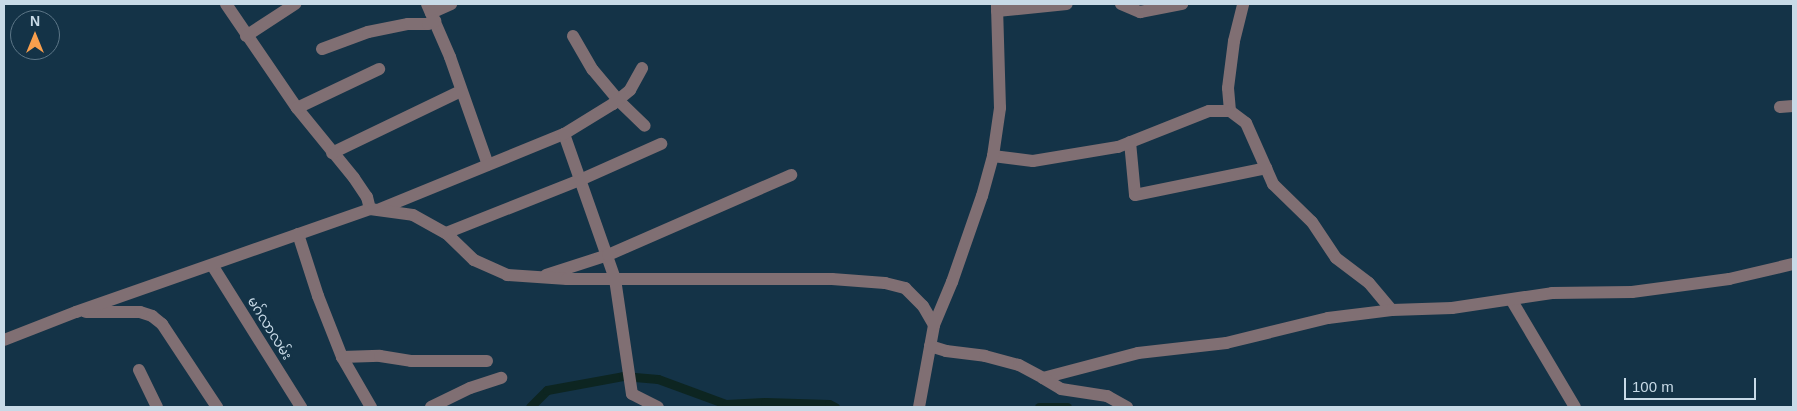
<!DOCTYPE html>
<meta charset="utf-8">
<style>
body{margin:0}
#map{position:relative;width:1797px;height:411px;overflow:hidden;background:#143347;font-family:Arial,"Noto Sans Myanmar",sans-serif}
div>[style]{position:absolute}
.canal>*{height:9px;margin:-4.5px;padding:0 4.5px;transform-origin:4.5px;border-radius:4.5px;background:#0d2521}
.minor>*{height:12px;margin:-6px;padding:0 6px;transform-origin:6px;border-radius:6px;background:#806f73}
span{translate:-50% -50%;white-space:nowrap;text-align:center;line-height:1.15;-webkit-text-stroke:5px #143347;paint-order:stroke}
.street-label{font-size:14px;color:#c8dae7}
.frame{position:absolute;inset:0;border:5px solid #c8dae7;pointer-events:none}
.north{position:absolute;left:10px;top:10px;width:50px;height:50px;box-sizing:border-box;background:#143347;border:1px solid #5c7687;border-radius:50%;rotate:0deg;font-size:14px;font-weight:700;line-height:20px;text-align:center;color:#c8dae7}
.north::after{content:'';display:block;margin:auto;width:18px;height:22px;background:#f99f4d;clip-path:polygon(50% 0,100% 100%,50% 72%,0 100%)}
.scale{position:absolute;left:1624px;top:378px;width:132px;height:22px;box-sizing:border-box;border:2px solid #c8dae7;border-top:0;padding-left:6px;font-size:15px;line-height:18px;white-space:nowrap;color:#c8dae7;-webkit-text-stroke:4px #143347;paint-order:stroke}
</style>
<div id="map">
<div class="canal">
<i style="left:530px;top:407px;width:24px;rotate:-45deg"></i>
<i style="left:547px;top:390px;width:77px;rotate:-10.4deg"></i>
<i style="left:623px;top:376px;width:35px;rotate:5deg"></i>
<i style="left:658px;top:379px;width:72px;rotate:20.2deg"></i>
<i style="left:726px;top:404px;width:39px;rotate:-3deg"></i>
<i style="left:765px;top:402px;width:64px;rotate:1.8deg"></i>
<i style="left:829px;top:404px;width:7px;rotate:27deg"></i>
<i style="left:1039px;top:407px;width:28px"></i>
</div>
<div class="minor">
<i style="left:226px;top:4px;width:126px;rotate:55.7deg"></i>
<i style="left:297px;top:108px;width:90px;rotate:50.8deg"></i>
<i style="left:354px;top:178px;width:23px;rotate:56deg"></i>
<i style="left:367px;top:197px;width:12px;rotate:76deg"></i>
<i style="left:427px;top:4px;width:58px;rotate:66.5deg"></i>
<i style="left:450px;top:57px;width:114px;rotate:70.6deg"></i>
<i style="left:1121px;top:4px;width:21px;rotate:23deg"></i>
<i style="left:1140px;top:12px;width:43px;rotate:-10.8deg"></i>
<i style="left:997px;top:11px;width:70px;rotate:-5.7deg"></i>
<i style="left:431px;top:13px;width:22px;rotate:-24deg"></i>
<i style="left:246px;top:36px;width:59px;rotate:-33.1deg"></i>
<i style="left:573px;top:36px;width:39px;rotate:60deg"></i>
<i style="left:593px;top:70px;width:39px;rotate:50deg"></i>
<i style="left:618px;top:100px;width:37px;rotate:44deg"></i>
<i style="left:322px;top:49px;width:49px;rotate:-20.3deg"></i>
<i style="left:368px;top:32px;width:41px;rotate:-11.3deg"></i>
<i style="left:408px;top:24px;width:20px"></i>
<i style="left:428px;top:24px;width:8px;rotate:-23deg"></i>
<i style="left:1780px;top:107px;width:13px;rotate:-4deg"></i>
<i style="left:297px;top:108px;width:91px;rotate:-25.4deg"></i>
<i style="left:1230px;top:111px;width:23px;rotate:-95deg"></i>
<i style="left:1228px;top:88px;width:47px;rotate:-82.7deg"></i>
<i style="left:1234px;top:41px;width:38px;rotate:-76deg"></i>
<i style="left:564px;top:134px;width:154px;rotate:70.6deg"></i>
<i style="left:615px;top:279px;width:116px;rotate:81.6deg"></i>
<i style="left:632px;top:394px;width:29px;rotate:27deg"></i>
<i style="left:1130px;top:142px;width:53px;rotate:84.6deg"></i>
<i style="left:1135px;top:195px;width:134px;rotate:-11.6deg"></i>
<i style="left:332px;top:153px;width:143px;rotate:-25.7deg"></i>
<i style="left:993px;top:156px;width:40px;rotate:7.1deg"></i>
<i style="left:1033px;top:161px;width:86px;rotate:-9.4deg"></i>
<i style="left:1118px;top:147px;width:98px;rotate:-21.6deg"></i>
<i style="left:1209px;top:111px;width:21px"></i>
<i style="left:1230px;top:111px;width:20px;rotate:37deg"></i>
<i style="left:1246px;top:123px;width:67px;rotate:66.1deg"></i>
<i style="left:1273px;top:184px;width:54px;rotate:44.3deg"></i>
<i style="left:1312px;top:222px;width:43px;rotate:56.3deg"></i>
<i style="left:1336px;top:258px;width:41px;rotate:37.1deg"></i>
<i style="left:1369px;top:283px;width:35px;rotate:50deg"></i>
<i style="left:380px;top:209px;width:199px;rotate:-22.2deg"></i>
<i style="left:564px;top:134px;width:57px;rotate:-31.5deg"></i>
<i style="left:613px;top:104px;width:22px;rotate:-39deg"></i>
<i style="left:630px;top:90px;width:25px;rotate:-61deg"></i>
<i style="left:446px;top:233px;width:144px;rotate:-21.6deg"></i>
<i style="left:580px;top:180px;width:89px;rotate:-24deg"></i>
<i style="left:298px;top:234px;width:65px;rotate:72.1deg"></i>
<i style="left:318px;top:296px;width:66px;rotate:68.5deg"></i>
<i style="left:342px;top:357px;width:58px;rotate:59.9deg"></i>
<i style="left:212px;top:265px;width:168px;rotate:57.9deg"></i>
<i style="left:546px;top:275px;width:65px;rotate:-17.9deg"></i>
<i style="left:608px;top:255px;width:200px;rotate:-23.6deg"></i>
<i style="left:1512px;top:301px;width:123px;rotate:59.3deg"></i>
<i style="left:86px;top:312px;width:54px"></i>
<i style="left:140px;top:312px;width:13px;rotate:18deg"></i>
<i style="left:152px;top:316px;width:13px;rotate:39deg"></i>
<i style="left:162px;top:324px;width:100px;rotate:56.5deg"></i>
<i style="left:4px;top:340px;width:77px;rotate:-21.3deg"></i>
<i style="left:76px;top:312px;width:312px;rotate:-19.3deg"></i>
<i style="left:370px;top:209px;width:43px;rotate:7.9deg"></i>
<i style="left:413px;top:215px;width:38px;rotate:29deg"></i>
<i style="left:446px;top:233px;width:39px;rotate:44deg"></i>
<i style="left:474px;top:260px;width:36px;rotate:24deg"></i>
<i style="left:507px;top:275px;width:60px;rotate:3.8deg"></i>
<i style="left:567px;top:279px;width:265px"></i>
<i style="left:832px;top:279px;width:53px;rotate:4.3deg"></i>
<i style="left:885px;top:283px;width:21px;rotate:14deg"></i>
<i style="left:905px;top:288px;width:25px;rotate:45deg"></i>
<i style="left:923px;top:306px;width:22px;rotate:60deg"></i>
<i style="left:930px;top:346px;width:17px;rotate:17deg"></i>
<i style="left:946px;top:351px;width:39px;rotate:7deg"></i>
<i style="left:985px;top:356px;width:35px;rotate:15deg"></i>
<i style="left:1019px;top:365px;width:27px;rotate:28deg"></i>
<i style="left:1043px;top:378px;width:98px;rotate:-14.7deg"></i>
<i style="left:1138px;top:353px;width:89px;rotate:-6.5deg"></i>
<i style="left:1226px;top:343px;width:105px;rotate:-13.8deg"></i>
<i style="left:1328px;top:318px;width:64px;rotate:-7.1deg"></i>
<i style="left:1392px;top:310px;width:60px;rotate:-1.9deg"></i>
<i style="left:1452px;top:308px;width:101px;rotate:-8.5deg"></i>
<i style="left:1552px;top:293px;width:80px;rotate:-0.7deg"></i>
<i style="left:1632px;top:292px;width:98px;rotate:-7.6deg"></i>
<i style="left:1729px;top:279px;width:66px;rotate:-13.2deg"></i>
<i style="left:342px;top:357px;width:38px;rotate:-2deg"></i>
<i style="left:380px;top:356px;width:31px;rotate:9deg"></i>
<i style="left:411px;top:361px;width:76px"></i>
<i style="left:139px;top:370px;width:41px;rotate:64.1deg"></i>
<i style="left:1043px;top:378px;width:21px;rotate:31deg"></i>
<i style="left:1061px;top:389px;width:47px;rotate:8.7deg"></i>
<i style="left:1107px;top:396px;width:23px;rotate:29deg"></i>
<i style="left:431px;top:407px;width:43px;rotate:-26deg"></i>
<i style="left:470px;top:388px;width:33px;rotate:-18deg"></i>
<i style="left:919px;top:407px;width:83px;rotate:-79.6deg"></i>
<i style="left:934px;top:325px;width:47px;rotate:-67.3deg"></i>
<i style="left:952px;top:282px;width:91px;rotate:-70.8deg"></i>
<i style="left:982px;top:196px;width:41px;rotate:-74.6deg"></i>
<i style="left:993px;top:156px;width:49px;rotate:-81.7deg"></i>
<i style="left:1000px;top:108px;width:104px;rotate:-91.7deg"></i>
</div>
<div class="street-label">
<span style="left:270px;top:328px;rotate:58deg">မဂ်လာလမ်း</span>
</div>
<div class="frame"></div>
<div class="north">N</div>
<div class="scale">100 m</div>
</div>
